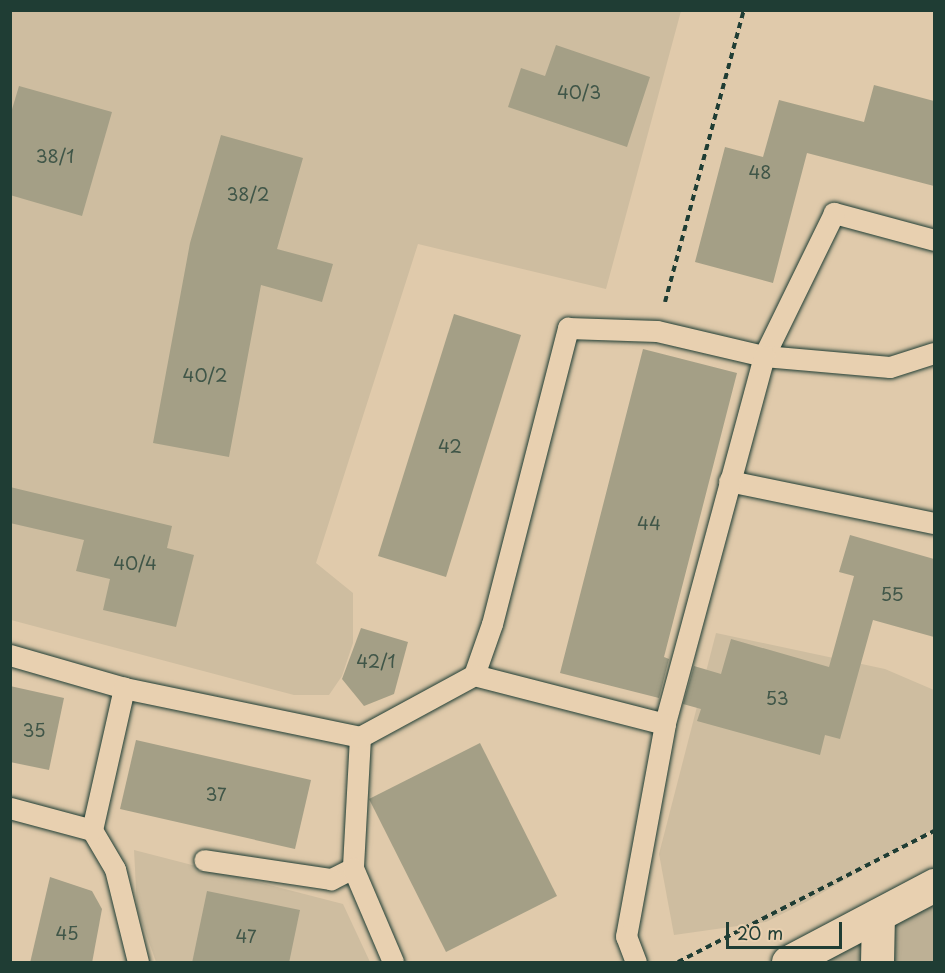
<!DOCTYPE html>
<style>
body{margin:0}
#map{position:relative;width:945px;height:973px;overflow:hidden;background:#e0caab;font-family:"Playpen Sans",sans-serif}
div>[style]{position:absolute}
.built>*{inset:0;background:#cebda0}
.green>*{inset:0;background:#bdb095}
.building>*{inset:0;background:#a49f86}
.path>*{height:4px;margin-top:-2px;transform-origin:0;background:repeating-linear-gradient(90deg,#1f3d34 0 6px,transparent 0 10.5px)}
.roads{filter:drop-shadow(0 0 2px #1f3d34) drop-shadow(0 0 2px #1f3d34)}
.lane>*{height:21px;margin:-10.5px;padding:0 10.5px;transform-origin:10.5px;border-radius:10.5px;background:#e8d0b0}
.street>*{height:33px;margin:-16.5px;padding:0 16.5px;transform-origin:16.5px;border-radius:16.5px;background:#e8d0b0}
.primary>*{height:33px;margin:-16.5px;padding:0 16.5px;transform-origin:16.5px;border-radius:16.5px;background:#e8d0b0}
span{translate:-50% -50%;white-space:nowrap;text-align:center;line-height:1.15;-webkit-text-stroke:6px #e8d0b0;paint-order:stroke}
.number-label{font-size:18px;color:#405648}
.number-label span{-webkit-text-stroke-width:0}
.frame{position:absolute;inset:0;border:12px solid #1f3d34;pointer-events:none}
.scale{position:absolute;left:726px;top:922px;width:116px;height:27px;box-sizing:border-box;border:3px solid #1f3d34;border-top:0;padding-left:8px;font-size:18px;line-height:21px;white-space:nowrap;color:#1f3d34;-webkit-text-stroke:4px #e8d0b0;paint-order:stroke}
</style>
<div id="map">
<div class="built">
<i style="clip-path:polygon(10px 11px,681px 11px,606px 289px,418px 244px,316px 563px,353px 593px,353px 643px,342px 676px,329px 695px,294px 695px,11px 620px)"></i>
<i style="clip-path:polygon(716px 633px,885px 669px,934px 690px,934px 829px,806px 902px,766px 922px,674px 935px,659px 854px)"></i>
<i style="clip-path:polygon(134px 850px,343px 904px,370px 962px,156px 962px,137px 908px)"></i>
</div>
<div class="green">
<i style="clip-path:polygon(934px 885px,934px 962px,788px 962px)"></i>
</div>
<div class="building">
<i style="clip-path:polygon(556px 45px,650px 77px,627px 147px,508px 107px,521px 68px,545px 76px)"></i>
<i style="clip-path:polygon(874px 85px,934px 101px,934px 186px,807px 153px,773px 283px,695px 262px,725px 147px,763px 157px,779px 100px,864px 122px)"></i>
<i style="clip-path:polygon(19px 86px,112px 112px,82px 216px,10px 195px,10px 116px)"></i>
<i style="clip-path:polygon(221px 135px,303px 158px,277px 249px,333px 264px,322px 302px,261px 285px,229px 457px,153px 443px,190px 243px)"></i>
<i style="clip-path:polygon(454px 314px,521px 335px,446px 577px,378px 556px)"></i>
<i style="clip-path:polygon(643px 349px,737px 373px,664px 657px,669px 659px,659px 698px,560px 673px)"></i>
<i style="clip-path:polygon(10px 487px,172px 526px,167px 548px,194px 555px,176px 627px,103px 610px,110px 579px,76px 571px,84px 540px,10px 523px)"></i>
<i style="clip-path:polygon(850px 535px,934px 559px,934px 637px,873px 620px,840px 739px,825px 735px,820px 755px,697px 721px,701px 709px,683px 704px,694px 666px,721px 674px,731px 639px,829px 667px,854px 576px,839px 572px)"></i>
<i style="clip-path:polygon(361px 628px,408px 642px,394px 694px,364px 706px,342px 679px)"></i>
<i style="clip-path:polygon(10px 686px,64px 698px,49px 770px,10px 762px)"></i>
<i style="clip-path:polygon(136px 740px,311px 780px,295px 849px,120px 809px)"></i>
<i style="clip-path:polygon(480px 743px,557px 896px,446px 952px,369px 799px)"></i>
<i style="clip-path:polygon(50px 877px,92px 891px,102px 909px,92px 963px,30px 963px)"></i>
<i style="clip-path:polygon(207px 891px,300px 910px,289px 963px,192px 963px)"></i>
</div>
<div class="path">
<i style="left:665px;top:302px;width:302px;rotate:-74.9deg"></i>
<i style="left:678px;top:962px;width:288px;rotate:-27.1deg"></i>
</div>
<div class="roads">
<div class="lane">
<i style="left:934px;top:240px;width:104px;rotate:-164.9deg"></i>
<i style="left:834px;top:213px;width:159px;rotate:116.1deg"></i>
<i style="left:764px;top:356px;width:126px;rotate:5deg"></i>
<i style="left:890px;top:367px;width:46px;rotate:-17.7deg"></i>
<i style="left:729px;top:481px;width:209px;rotate:11.6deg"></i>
<i style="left:10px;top:655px;width:119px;rotate:16.1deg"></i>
<i style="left:124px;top:688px;width:241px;rotate:11.7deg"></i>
<i style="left:360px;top:737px;width:131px;rotate:93.1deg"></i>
<i style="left:353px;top:868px;width:25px;rotate:153deg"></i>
<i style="left:331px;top:879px;width:128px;rotate:-171.5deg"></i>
<i style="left:474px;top:675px;width:54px;rotate:-70.6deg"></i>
<i style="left:492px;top:624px;width:306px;rotate:-75.6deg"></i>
<i style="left:568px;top:328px;width:89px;rotate:1.9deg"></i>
<i style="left:657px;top:331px;width:110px;rotate:13.2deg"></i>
<i style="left:764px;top:356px;width:381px;rotate:105.1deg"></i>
<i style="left:360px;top:737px;width:130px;rotate:-28.5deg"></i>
<i style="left:474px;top:675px;width:197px;rotate:14.4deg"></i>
<i style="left:665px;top:724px;width:216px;rotate:100.4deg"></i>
<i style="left:626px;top:936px;width:28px;rotate:69deg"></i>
<i style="left:10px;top:808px;width:85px;rotate:15deg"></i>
<i style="left:92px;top:830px;width:45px;rotate:59.5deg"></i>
<i style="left:115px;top:869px;width:96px;rotate:76.1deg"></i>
<i style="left:92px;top:830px;width:146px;rotate:-77.3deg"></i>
<i style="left:353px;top:868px;width:102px;rotate:66.9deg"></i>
</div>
<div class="street">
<i style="left:877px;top:962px;width:47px;rotate:-88.8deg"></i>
</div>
<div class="primary">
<i style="left:788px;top:962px;width:165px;rotate:-27.8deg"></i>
</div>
</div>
<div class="number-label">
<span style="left:579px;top:92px">40/3</span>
<span style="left:55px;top:156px">38/1</span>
<span style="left:760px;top:172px">48</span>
<span style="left:248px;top:194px">38/2</span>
<span style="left:205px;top:375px">40/2</span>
<span style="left:450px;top:446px">42</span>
<span style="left:649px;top:523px">44</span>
<span style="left:135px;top:563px">40/4</span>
<span style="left:892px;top:594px">55</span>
<span style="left:376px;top:661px">42/1</span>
<span style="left:777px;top:698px">53</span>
<span style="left:34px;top:730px">35</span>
<span style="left:216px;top:794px">37</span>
<span style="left:67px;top:933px">45</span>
<span style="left:246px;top:936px">47</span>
</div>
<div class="frame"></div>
<div class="scale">20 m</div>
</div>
